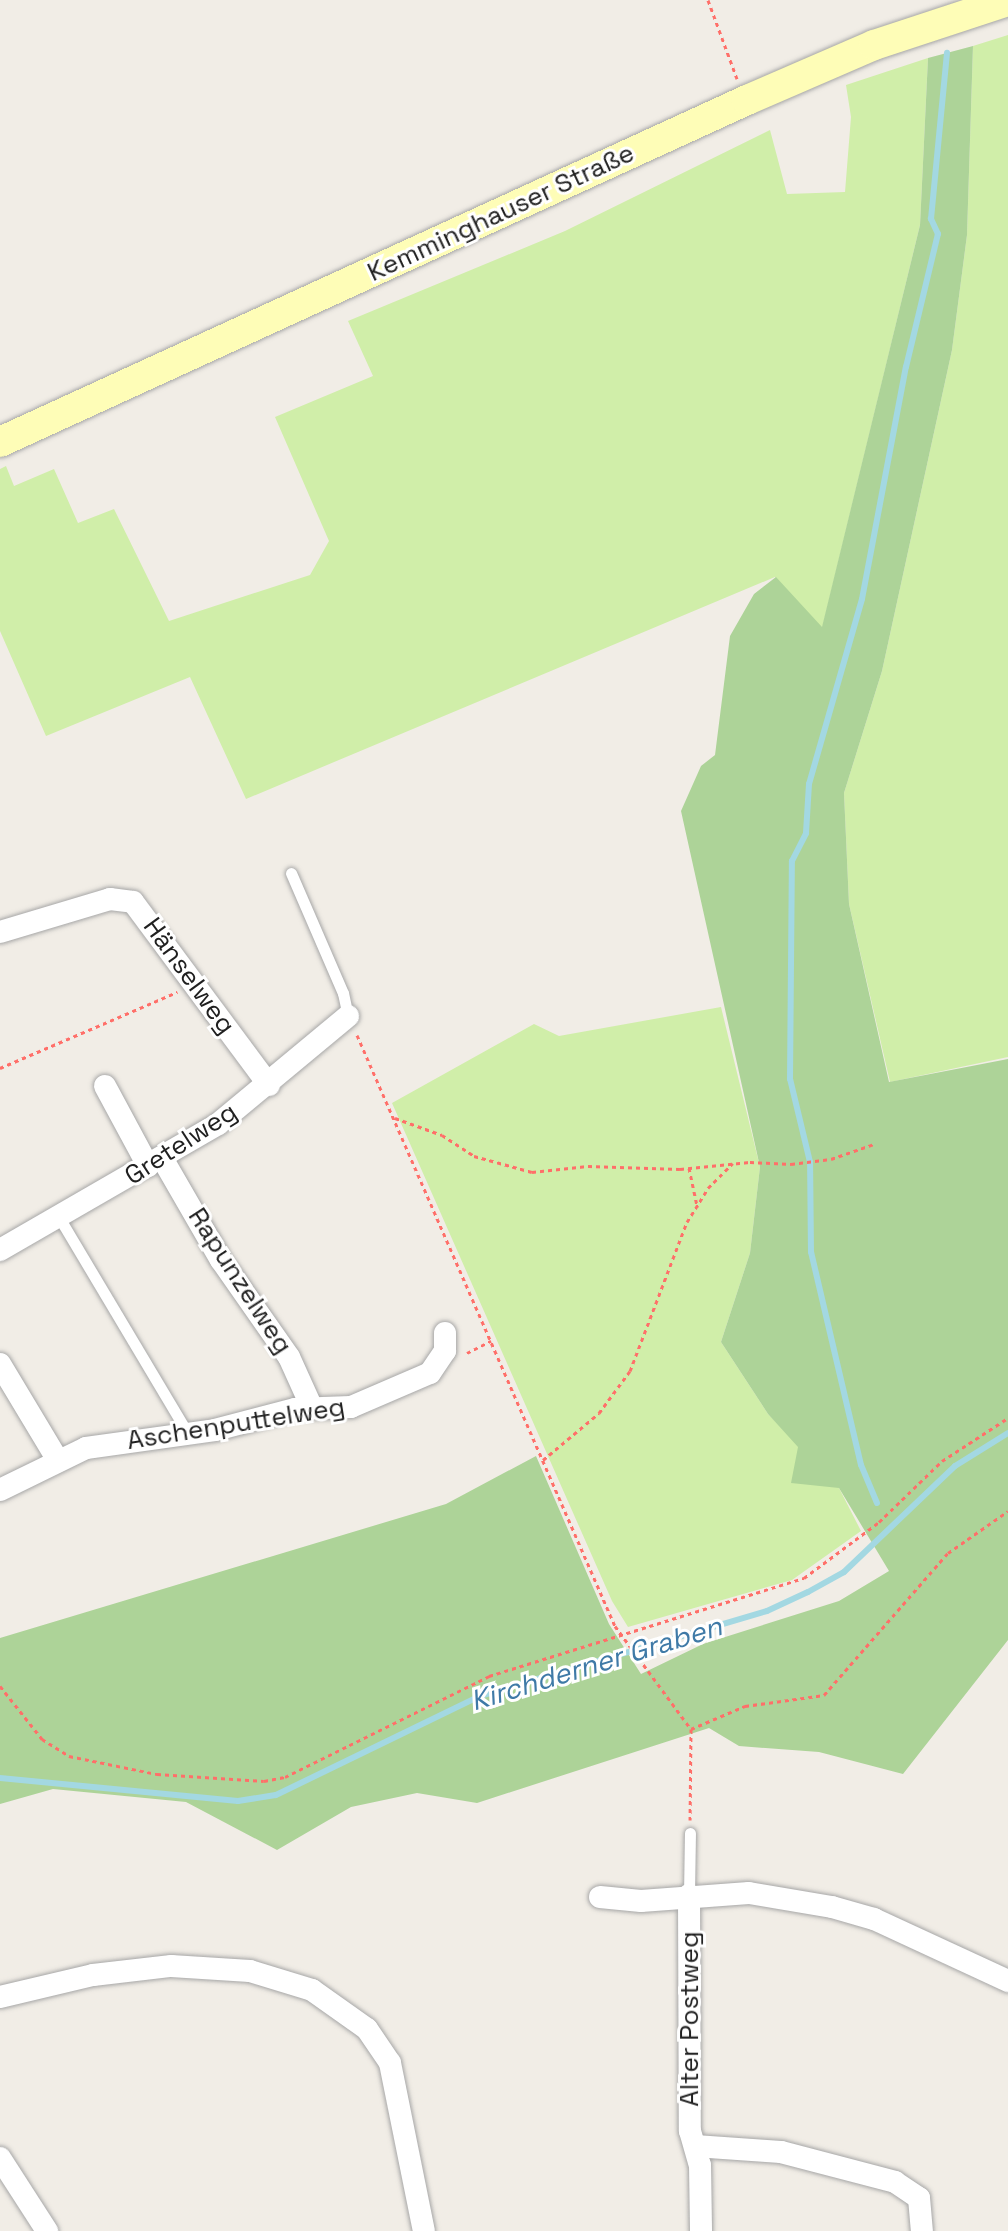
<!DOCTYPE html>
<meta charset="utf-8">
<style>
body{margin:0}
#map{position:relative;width:1008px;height:2231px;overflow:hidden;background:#f1ede6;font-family:"Space Grotesk",sans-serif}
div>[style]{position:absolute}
.grass>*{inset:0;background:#d0eea9}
.forest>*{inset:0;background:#add398}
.stream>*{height:6px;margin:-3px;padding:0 3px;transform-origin:3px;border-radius:3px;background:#a3d8e2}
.path>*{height:3px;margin-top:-1.5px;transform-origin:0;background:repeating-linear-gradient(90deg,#ff6f69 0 4px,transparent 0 8px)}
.roads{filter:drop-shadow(0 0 2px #a7a7a7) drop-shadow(0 0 2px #a7a7a7)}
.service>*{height:11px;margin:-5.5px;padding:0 5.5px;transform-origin:5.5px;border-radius:5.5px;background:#fff}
.minor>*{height:22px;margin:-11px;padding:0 11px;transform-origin:11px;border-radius:11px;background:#fff}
.secondary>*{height:30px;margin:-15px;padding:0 15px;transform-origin:15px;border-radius:15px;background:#fefdb7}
span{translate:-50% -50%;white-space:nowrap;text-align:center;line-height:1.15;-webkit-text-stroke:6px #fff;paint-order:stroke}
.street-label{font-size:26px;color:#202020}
.water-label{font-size:28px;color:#3f7aa7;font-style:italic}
</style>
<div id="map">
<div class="grass">
<i style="clip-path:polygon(1008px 35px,1008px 1057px,890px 1082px,849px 904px,844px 793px,882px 671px,952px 350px,967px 235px,973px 46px)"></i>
<i style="clip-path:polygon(928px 58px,920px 225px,822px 629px,775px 577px,246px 799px,190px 677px,46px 736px,0 631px,0 469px,6px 466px,14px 486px,54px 469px,78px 523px,114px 509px,169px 621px,310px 575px,329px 541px,275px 417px,373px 376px,348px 321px,565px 231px,770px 130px,787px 194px,845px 192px,851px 117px,846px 85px)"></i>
<i style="clip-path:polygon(721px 1007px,760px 1167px,750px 1253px,721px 1342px,768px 1414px,839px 1488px,861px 1531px,792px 1580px,628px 1627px,612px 1601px,392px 1103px,534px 1024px,559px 1036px)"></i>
</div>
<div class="forest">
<i style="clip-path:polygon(973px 46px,967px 235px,952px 350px,882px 671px,844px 793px,849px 904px,889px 1082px,1008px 1059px,1008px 1640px,903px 1774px,819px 1752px,739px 1746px,709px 1728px,477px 1803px,417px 1793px,351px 1807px,277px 1850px,186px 1802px,53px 1789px,0 1804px,0 1638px,446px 1504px,536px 1456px,609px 1624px,641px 1674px,703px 1644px,839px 1601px,889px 1571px,839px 1488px,791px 1483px,798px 1447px,768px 1414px,721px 1342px,750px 1253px,760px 1167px,681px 811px,701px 766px,715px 755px,730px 636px,754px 594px,776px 577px,822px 627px,920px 225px,928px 58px)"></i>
</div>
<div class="stream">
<i style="left:877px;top:1503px;width:41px;rotate:-112.8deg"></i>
<i style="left:861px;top:1465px;width:219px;rotate:-103.2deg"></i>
<i style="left:811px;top:1252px;width:90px;rotate:-90.6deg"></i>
<i style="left:810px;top:1162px;width:85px;rotate:-103.5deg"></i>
<i style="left:790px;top:1079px;width:218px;rotate:-89.5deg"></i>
<i style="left:792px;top:861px;width:31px;rotate:-63deg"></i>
<i style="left:806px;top:833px;width:49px;rotate:-86.5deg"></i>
<i style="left:809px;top:784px;width:192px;rotate:-74deg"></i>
<i style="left:862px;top:599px;width:236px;rotate:-79.3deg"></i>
<i style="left:906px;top:367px;width:137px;rotate:-76.5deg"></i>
<i style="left:938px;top:234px;width:17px;rotate:-115deg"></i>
<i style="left:931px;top:219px;width:167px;rotate:-84.5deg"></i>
<i style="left:0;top:1778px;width:239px;rotate:5.5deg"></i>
<i style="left:238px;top:1801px;width:38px;rotate:-9deg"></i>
<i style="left:276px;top:1795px;width:227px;rotate:-25.9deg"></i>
<i style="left:480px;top:1696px;width:299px;rotate:-16.5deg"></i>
<i style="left:767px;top:1611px;width:45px;rotate:-24.9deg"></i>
<i style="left:808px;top:1592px;width:41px;rotate:-29.1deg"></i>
<i style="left:844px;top:1572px;width:153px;rotate:-43.7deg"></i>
<i style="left:955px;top:1466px;width:62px;rotate:-31.9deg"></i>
</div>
<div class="path">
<i style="left:708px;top:0;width:84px;rotate:69.8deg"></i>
<i style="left:357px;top:1035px;width:645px;rotate:66.42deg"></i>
<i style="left:615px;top:1626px;width:128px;rotate:53.6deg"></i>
<i style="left:691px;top:1729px;width:91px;rotate:90.6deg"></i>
<i style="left:0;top:1068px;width:193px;rotate:-23.2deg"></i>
<i style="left:395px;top:1118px;width:50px;rotate:19.9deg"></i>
<i style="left:442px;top:1135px;width:38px;rotate:33deg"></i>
<i style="left:474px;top:1156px;width:60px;rotate:15.4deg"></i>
<i style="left:532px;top:1172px;width:56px;rotate:-6.1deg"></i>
<i style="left:588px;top:1166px;width:92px;rotate:1.9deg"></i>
<i style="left:680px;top:1169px;width:70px;rotate:-5.7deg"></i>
<i style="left:750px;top:1162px;width:41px;rotate:2.8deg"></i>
<i style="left:791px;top:1164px;width:40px;rotate:-7.1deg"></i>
<i style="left:831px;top:1159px;width:46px;rotate:-19.2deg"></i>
<i style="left:689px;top:1168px;width:40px;rotate:78deg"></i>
<i style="left:467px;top:1353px;width:27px;rotate:-27deg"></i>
<i style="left:543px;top:1460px;width:73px;rotate:-40deg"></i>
<i style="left:599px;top:1413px;width:52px;rotate:-53.6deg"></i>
<i style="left:630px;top:1371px;width:160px;rotate:-69.1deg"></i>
<i style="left:687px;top:1222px;width:40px;rotate:-58deg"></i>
<i style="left:708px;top:1188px;width:35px;rotate:-45deg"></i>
<i style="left:0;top:1686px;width:68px;rotate:51.6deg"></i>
<i style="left:42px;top:1739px;width:32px;rotate:32deg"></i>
<i style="left:69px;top:1756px;width:90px;rotate:11.6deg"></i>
<i style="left:157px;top:1774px;width:107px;rotate:3.7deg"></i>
<i style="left:264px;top:1781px;width:21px;rotate:-11deg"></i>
<i style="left:285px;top:1777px;width:228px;rotate:-26.3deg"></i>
<i style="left:489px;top:1676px;width:330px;rotate:-17.3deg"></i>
<i style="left:804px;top:1578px;width:94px;rotate:-36.7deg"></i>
<i style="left:879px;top:1522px;width:88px;rotate:-44.1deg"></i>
<i style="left:942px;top:1461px;width:79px;rotate:-33.1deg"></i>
<i style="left:691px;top:1729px;width:59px;rotate:-23.1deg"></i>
<i style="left:745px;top:1706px;width:80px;rotate:-7.9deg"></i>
<i style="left:824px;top:1695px;width:189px;rotate:-48.9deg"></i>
<i style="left:948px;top:1553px;width:73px;rotate:-35deg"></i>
</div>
<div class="roads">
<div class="service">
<i style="left:291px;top:873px;width:131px;rotate:66.6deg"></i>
<i style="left:343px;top:993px;width:24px;rotate:78deg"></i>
<i style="left:60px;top:1219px;width:250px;rotate:59.2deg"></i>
<i style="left:689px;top:1895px;width:62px;rotate:-89.1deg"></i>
</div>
<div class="minor">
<i style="left:0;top:932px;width:115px;rotate:-16.7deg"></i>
<i style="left:110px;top:899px;width:23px;rotate:7deg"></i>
<i style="left:133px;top:902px;width:228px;rotate:53.4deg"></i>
<i style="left:105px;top:1086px;width:91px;rotate:61.7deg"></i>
<i style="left:162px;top:1158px;width:118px;rotate:60deg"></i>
<i style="left:221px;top:1260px;width:118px;rotate:55deg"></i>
<i style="left:289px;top:1357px;width:56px;rotate:65.7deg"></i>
<i style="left:0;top:1250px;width:252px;rotate:-30deg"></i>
<i style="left:218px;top:1124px;width:169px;rotate:-39.7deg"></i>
<i style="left:0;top:1364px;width:111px;rotate:59deg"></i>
<i style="left:0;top:1490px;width:96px;rotate:-26deg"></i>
<i style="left:86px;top:1448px;width:130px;rotate:-7.9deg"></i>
<i style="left:215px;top:1430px;width:83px;rotate:-14.7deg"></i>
<i style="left:295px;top:1409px;width:56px;rotate:-2deg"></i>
<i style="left:351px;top:1407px;width:86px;rotate:-23.3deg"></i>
<i style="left:430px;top:1373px;width:27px;rotate:-56deg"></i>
<i style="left:445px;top:1351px;width:18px;rotate:-90deg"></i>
<i style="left:689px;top:1895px;width:236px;rotate:89.8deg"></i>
<i style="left:690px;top:2131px;width:35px;rotate:74deg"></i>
<i style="left:700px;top:2165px;width:66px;rotate:89.1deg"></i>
<i style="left:600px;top:1897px;width:41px;rotate:5.6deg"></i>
<i style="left:641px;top:1901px;width:108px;rotate:-4.2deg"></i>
<i style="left:749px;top:1893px;width:84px;rotate:9.6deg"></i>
<i style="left:832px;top:1907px;width:44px;rotate:15.9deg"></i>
<i style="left:874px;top:1919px;width:148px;rotate:24.8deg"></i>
<i style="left:0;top:1997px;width:96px;rotate:-13.3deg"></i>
<i style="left:93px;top:1975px;width:79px;rotate:-6.6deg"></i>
<i style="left:171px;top:1966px;width:79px;rotate:3.6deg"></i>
<i style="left:250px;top:1971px;width:65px;rotate:17deg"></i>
<i style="left:312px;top:1990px;width:67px;rotate:35.3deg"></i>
<i style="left:367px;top:2029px;width:41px;rotate:55.9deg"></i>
<i style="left:390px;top:2063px;width:171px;rotate:78.6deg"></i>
<i style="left:695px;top:2146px;width:86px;rotate:4deg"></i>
<i style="left:781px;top:2152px;width:118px;rotate:14.7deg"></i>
<i style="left:895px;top:2182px;width:29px;rotate:34deg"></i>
<i style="left:919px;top:2198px;width:33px;rotate:85deg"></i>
<i style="left:0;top:2158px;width:87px;rotate:57.2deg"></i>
</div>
<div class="secondary">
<i style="left:0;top:442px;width:822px;rotate:-24.6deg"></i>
<i style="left:747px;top:100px;width:138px;rotate:-23.4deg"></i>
<i style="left:874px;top:45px;width:141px;rotate:-18.2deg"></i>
</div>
</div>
<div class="street-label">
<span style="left:501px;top:213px;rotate:-25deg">Kemminghauser Straße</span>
<span style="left:189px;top:976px;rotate:54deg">Hänselweg</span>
<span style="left:181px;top:1144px;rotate:-33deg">Gretelweg</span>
<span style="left:240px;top:1281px;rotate:57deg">Rapunzelweg</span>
<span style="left:236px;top:1424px;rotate:-9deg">Aschenputtelweg</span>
<span style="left:690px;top:2019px;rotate:-90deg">Alter Postweg</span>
</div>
<div class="water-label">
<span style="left:596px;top:1663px;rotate:-17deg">Kirchderner Graben</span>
</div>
</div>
